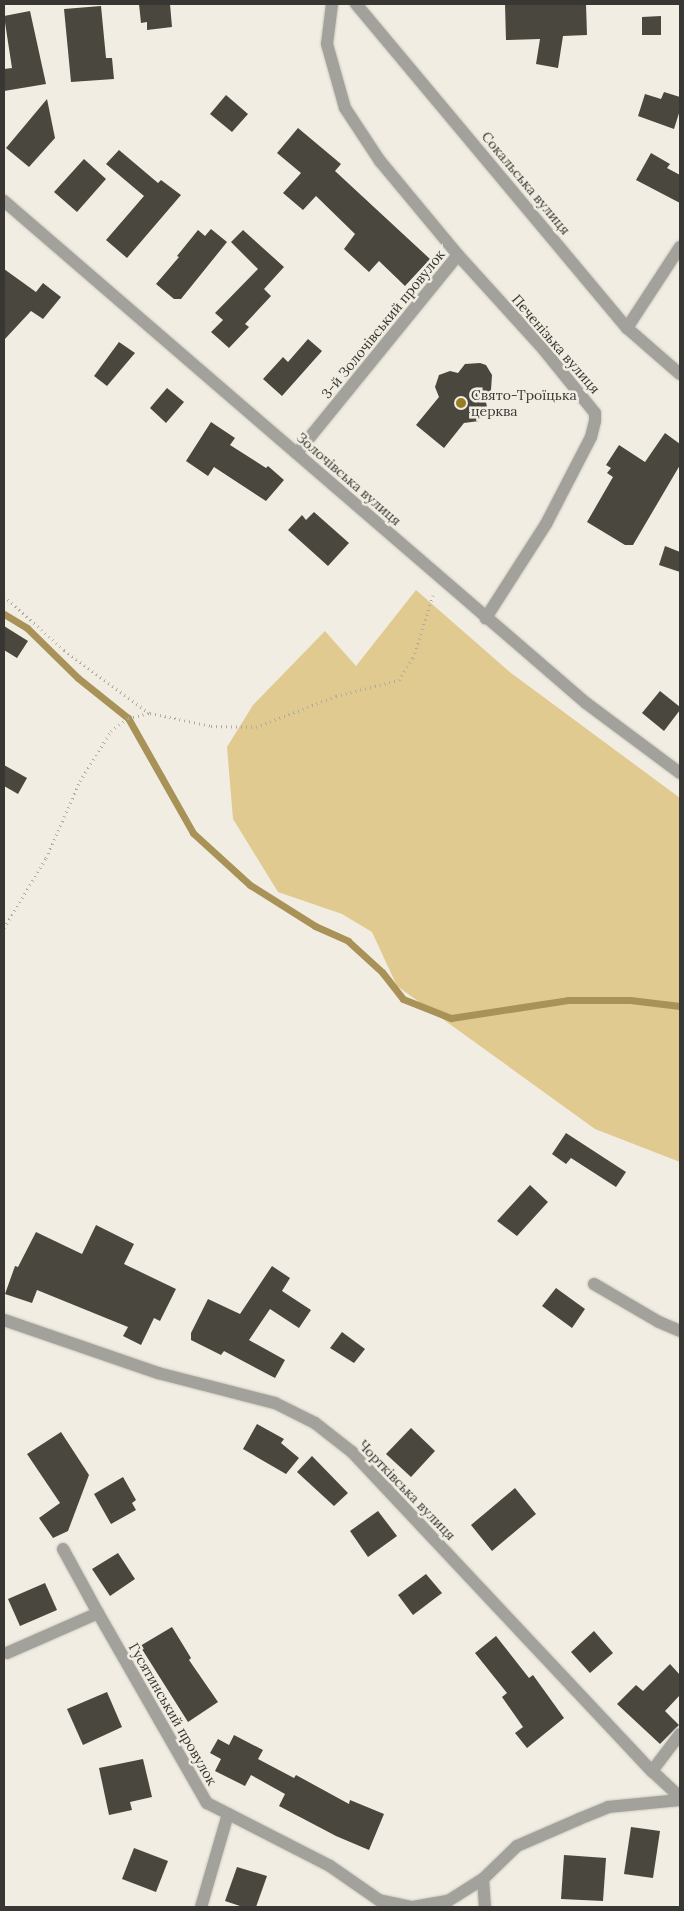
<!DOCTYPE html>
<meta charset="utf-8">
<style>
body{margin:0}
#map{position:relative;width:684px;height:1911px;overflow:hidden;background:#f1ede2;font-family:Lora,serif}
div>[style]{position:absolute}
.green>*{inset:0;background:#e1ca90}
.stream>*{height:7px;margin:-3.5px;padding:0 3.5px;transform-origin:3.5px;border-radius:3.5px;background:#a89258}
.building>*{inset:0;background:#4a473e}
.path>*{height:3px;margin-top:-1.5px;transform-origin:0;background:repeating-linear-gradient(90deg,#afaba3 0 1px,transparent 0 5px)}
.roads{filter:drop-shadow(0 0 1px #ccc9bf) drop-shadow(0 0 1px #ccc9bf)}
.minor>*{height:12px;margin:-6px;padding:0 6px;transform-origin:6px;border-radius:6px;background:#a3a19c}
.dots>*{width:14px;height:14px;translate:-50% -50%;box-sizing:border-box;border:2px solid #f1ede2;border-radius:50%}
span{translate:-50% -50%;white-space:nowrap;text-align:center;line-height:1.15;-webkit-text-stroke:5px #f1ede2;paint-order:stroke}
.street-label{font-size:14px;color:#393733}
.poi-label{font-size:14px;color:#393733}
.left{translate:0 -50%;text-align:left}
.frame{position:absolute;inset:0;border:5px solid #393733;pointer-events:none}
</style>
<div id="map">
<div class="green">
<i style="clip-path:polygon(416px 590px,511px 673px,680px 798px,680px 1162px,595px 1129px,397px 986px,372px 932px,342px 914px,278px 892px,233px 819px,227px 747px,253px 705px,325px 631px,356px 666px)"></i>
</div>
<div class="stream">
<i style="left:4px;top:614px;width:27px;rotate:31deg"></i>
<i style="left:27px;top:628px;width:71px;rotate:44.4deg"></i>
<i style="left:78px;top:678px;width:64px;rotate:38.7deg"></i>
<i style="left:128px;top:718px;width:132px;rotate:60.5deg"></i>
<i style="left:193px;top:833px;width:77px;rotate:42.4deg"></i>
<i style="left:250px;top:885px;width:77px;rotate:32.2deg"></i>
<i style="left:315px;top:926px;width:36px;rotate:24deg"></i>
<i style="left:348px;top:941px;width:46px;rotate:42.4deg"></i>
<i style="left:382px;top:972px;width:34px;rotate:52deg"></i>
<i style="left:403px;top:999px;width:52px;rotate:21.6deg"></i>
<i style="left:451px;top:1018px;width:118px;rotate:-8.7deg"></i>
<i style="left:568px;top:1000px;width:62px"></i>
<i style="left:630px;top:1000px;width:50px;rotate:6.8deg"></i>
</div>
<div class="building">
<i style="clip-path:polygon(139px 4px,170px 4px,172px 27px,147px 30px,147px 22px,141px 23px)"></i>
<i style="clip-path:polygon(505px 4px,586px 4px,587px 35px,563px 36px,558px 68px,536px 64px,540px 39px,506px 40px)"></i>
<i style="clip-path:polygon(101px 6px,106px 58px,112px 58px,114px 79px,71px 82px,64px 9px)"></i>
<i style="clip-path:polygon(30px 11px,46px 84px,4px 91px,4px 69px,12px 68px,4px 16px)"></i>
<i style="clip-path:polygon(661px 16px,661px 35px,642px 35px,642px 17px)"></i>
<i style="clip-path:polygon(664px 92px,680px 97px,680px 110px,674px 129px,638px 116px,645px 94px,661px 99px)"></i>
<i style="clip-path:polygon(226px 95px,248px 114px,232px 132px,210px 114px)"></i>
<i style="clip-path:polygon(47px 99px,55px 138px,29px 167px,6px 148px)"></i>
<i style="clip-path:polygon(298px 128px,341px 164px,335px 171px,430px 259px,405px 286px,379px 261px,369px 272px,344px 249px,355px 234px,316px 196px,303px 210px,283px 193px,301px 173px,277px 153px)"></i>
<i style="clip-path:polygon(119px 150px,158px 183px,161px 180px,181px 195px,127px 258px,106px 240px,144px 196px,106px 164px)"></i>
<i style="clip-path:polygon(651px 153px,670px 164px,667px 168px,680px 175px,680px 203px,636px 180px)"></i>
<i style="clip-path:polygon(84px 159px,106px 179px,77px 212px,54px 192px)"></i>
<i style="clip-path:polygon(211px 229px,227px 242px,181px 299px,174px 299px,156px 284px,179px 257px,177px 256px,198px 230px,205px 236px)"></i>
<i style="clip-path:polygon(243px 230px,284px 267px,264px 289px,271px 296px,245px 324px,249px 327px,229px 348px,211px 332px,223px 320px,215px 313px,258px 269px,231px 242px)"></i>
<i style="clip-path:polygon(4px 269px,36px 292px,43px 283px,61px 297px,43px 319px,31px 311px,4px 340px)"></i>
<i style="clip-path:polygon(308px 339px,322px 351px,282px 396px,263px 379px,283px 357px,288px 362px)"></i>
<i style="clip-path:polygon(119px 342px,135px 353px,107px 386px,94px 376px)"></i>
<i style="clip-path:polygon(480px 363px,486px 365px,492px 375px,491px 390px,485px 397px,488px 412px,479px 421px,464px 423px,444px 448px,416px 425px,439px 397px,435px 387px,439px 375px,450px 371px,458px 373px,465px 364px)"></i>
<i style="clip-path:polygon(167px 388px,184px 402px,166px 423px,150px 408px)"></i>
<i style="clip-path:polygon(211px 422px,235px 438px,230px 445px,266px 468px,268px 466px,284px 480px,266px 501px,214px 467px,208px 476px,186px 461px)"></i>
<i style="clip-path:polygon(665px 433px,680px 444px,680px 465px,633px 545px,625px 545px,587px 522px,613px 477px,607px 473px,611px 468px,606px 465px,619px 445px,645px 462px)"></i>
<i style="clip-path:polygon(314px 512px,349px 543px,328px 566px,288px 530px,302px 515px,306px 520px)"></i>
<i style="clip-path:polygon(665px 546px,680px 552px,680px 572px,659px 565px)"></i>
<i style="clip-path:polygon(4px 626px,28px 641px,17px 658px,4px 650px)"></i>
<i style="clip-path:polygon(660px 691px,680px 707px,680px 710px,664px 731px,642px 713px)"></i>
<i style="clip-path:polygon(4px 765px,27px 778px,18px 794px,4px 786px)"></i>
<i style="clip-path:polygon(566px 1133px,626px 1172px,616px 1187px,571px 1158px,566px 1164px,552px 1154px)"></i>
<i style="clip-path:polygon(530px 1185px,548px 1202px,517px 1236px,497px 1221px)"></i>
<i style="clip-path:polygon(96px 1225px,134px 1244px,124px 1264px,176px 1289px,160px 1321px,154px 1318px,141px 1345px,123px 1336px,128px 1327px,37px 1290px,32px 1303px,5px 1294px,15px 1266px,18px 1267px,36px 1232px,82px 1254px)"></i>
<i style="clip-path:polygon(272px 1266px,290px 1278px,282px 1291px,311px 1310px,299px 1328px,270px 1309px,249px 1340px,285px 1360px,275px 1378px,224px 1351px,221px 1355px,191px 1340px,191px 1333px,208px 1299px,240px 1314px)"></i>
<i style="clip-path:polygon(556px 1288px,585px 1309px,572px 1328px,542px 1306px)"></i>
<i style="clip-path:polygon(342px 1332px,365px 1349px,354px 1363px,330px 1348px)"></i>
<i style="clip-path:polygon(257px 1424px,284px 1439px,281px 1443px,299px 1458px,286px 1474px,243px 1449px)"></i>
<i style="clip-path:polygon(411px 1428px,435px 1451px,411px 1477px,386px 1454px)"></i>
<i style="clip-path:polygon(61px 1432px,89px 1475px,68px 1531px,53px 1538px,39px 1518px,60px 1503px,27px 1454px)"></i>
<i style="clip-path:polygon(312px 1456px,348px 1493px,334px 1506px,297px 1472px)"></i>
<i style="clip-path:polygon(123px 1477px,136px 1500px,132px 1503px,136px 1510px,111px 1524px,94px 1494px)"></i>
<i style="clip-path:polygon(515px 1488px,536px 1514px,492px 1551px,471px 1525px)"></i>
<i style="clip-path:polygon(378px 1511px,397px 1536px,368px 1557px,350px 1531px)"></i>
<i style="clip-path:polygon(118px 1553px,135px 1579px,110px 1596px,92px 1569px)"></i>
<i style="clip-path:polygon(426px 1574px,442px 1593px,413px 1615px,398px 1595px)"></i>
<i style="clip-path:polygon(45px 1583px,57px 1610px,20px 1626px,8px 1599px)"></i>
<i style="clip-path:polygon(172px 1627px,191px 1658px,189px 1660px,218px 1702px,188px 1722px,140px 1646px)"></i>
<i style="clip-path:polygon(594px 1631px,613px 1653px,590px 1673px,571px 1652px)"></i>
<i style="clip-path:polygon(496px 1636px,529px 1678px,533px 1675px,564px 1718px,527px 1748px,515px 1733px,523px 1727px,502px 1697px,507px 1693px,475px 1653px)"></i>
<i style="clip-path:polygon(670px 1664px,680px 1675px,680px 1695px,665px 1711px,679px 1725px,660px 1744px,617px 1704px,636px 1685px,643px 1691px)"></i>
<i style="clip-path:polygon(107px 1692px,122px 1727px,83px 1745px,67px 1709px)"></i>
<i style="clip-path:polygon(234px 1735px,263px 1750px,258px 1759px,294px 1778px,296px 1775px,349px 1804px,350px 1800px,384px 1814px,369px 1850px,336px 1836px,279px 1806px,285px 1794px,251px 1775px,245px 1786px,215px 1771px,221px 1759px,210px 1753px,218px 1739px,229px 1745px)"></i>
<i style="clip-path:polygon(143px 1759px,152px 1797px,130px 1802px,132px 1810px,109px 1815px,99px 1768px)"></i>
<i style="clip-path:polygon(631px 1827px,660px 1831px,653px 1878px,624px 1874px)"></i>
<i style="clip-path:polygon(134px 1848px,168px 1861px,156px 1892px,122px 1879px)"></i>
<i style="clip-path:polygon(564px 1855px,606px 1858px,603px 1901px,561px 1899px)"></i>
<i style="clip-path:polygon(237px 1867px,267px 1876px,256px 1907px,243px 1907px,225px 1901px)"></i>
</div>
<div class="path">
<i style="left:4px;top:596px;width:81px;rotate:42deg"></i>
<i style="left:64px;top:650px;width:106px;rotate:36.5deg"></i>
<i style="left:4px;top:928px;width:82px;rotate:-59deg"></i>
<i style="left:46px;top:858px;width:84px;rotate:-66.2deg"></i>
<i style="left:80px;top:781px;width:59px;rotate:-58.2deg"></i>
<i style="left:111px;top:731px;width:21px;rotate:-37deg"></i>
<i style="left:128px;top:718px;width:23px;rotate:-13deg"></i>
<i style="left:150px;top:713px;width:62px;rotate:12deg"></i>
<i style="left:211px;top:726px;width:45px;rotate:1.3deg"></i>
<i style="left:256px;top:727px;width:86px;rotate:-21.2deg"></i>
<i style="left:336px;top:696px;width:65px;rotate:-14.3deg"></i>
<i style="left:399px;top:680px;width:26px;rotate:-58deg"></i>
<i style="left:413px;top:658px;width:66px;rotate:-72.4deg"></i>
</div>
<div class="roads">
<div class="minor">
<i style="left:332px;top:4px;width:40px;rotate:97.1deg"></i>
<i style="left:327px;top:44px;width:66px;rotate:74.3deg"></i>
<i style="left:345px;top:108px;width:64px;rotate:56.6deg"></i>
<i style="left:380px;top:161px;width:122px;rotate:50.3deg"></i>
<i style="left:458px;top:255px;width:128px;rotate:47.8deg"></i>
<i style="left:544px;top:350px;width:81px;rotate:51deg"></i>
<i style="left:595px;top:413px;width:8px;rotate:90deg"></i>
<i style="left:595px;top:421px;width:16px;rotate:104deg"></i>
<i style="left:591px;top:437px;width:98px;rotate:117.3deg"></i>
<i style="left:546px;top:524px;width:112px;rotate:122.6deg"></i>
<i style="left:356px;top:4px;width:422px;rotate:50.1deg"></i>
<i style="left:627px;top:328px;width:70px;rotate:41deg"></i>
<i style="left:4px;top:201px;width:769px;rotate:40.78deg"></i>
<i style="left:586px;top:703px;width:117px;rotate:36.7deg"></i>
<i style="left:627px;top:328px;width:97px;rotate:-56.8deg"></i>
<i style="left:297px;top:453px;width:255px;rotate:-50.9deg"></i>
<i style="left:594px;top:1284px;width:75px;rotate:30.3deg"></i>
<i style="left:659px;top:1322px;width:23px;rotate:23deg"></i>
<i style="left:4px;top:1320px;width:163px;rotate:19deg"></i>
<i style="left:158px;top:1373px;width:121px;rotate:14.4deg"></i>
<i style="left:275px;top:1403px;width:45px;rotate:26.6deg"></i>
<i style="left:315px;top:1423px;width:47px;rotate:38.1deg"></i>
<i style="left:352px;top:1452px;width:438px;rotate:46.8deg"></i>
<i style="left:652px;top:1771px;width:38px;rotate:43deg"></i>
<i style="left:63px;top:1549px;width:73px;rotate:61.3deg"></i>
<i style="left:7px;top:1653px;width:99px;rotate:-23.7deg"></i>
<i style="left:98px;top:1613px;width:219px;rotate:60.2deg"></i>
<i style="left:207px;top:1803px;width:138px;rotate:27.1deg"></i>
<i style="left:330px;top:1866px;width:60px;rotate:34.8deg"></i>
<i style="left:379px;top:1900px;width:35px;rotate:12deg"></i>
<i style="left:413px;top:1907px;width:36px;rotate:-10deg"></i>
<i style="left:448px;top:1901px;width:41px;rotate:-32.2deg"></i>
<i style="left:483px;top:1879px;width:47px;rotate:-44.1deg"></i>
<i style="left:517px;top:1846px;width:68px;rotate:-23.5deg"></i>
<i style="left:579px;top:1819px;width:31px;rotate:-22deg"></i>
<i style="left:608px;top:1807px;width:72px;rotate:-5.6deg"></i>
<i style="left:652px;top:1771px;width:46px;rotate:-52.9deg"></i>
<i style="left:483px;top:1879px;width:28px;rotate:86deg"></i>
<i style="left:201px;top:1907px;width:97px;rotate:-73.8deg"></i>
</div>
</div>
<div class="dots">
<i style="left:461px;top:403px;background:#9a7b25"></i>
</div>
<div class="street-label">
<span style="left:526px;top:183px;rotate:50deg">Сокальська вулиця</span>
<span style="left:383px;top:324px;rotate:-51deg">3-й Золочівський провулок</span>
<span style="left:556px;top:344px;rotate:49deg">Печенізька вулиця</span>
<span style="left:349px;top:479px;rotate:41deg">Золочівська вулиця</span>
<span style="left:407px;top:1490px;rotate:46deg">Чортківська вулиця</span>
<span style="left:173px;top:1714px;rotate:60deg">Гусятинський провулок</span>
</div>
<div class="poi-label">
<span class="left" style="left:471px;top:403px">Свято-Троїцька<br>церква</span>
</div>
<div class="frame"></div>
</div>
